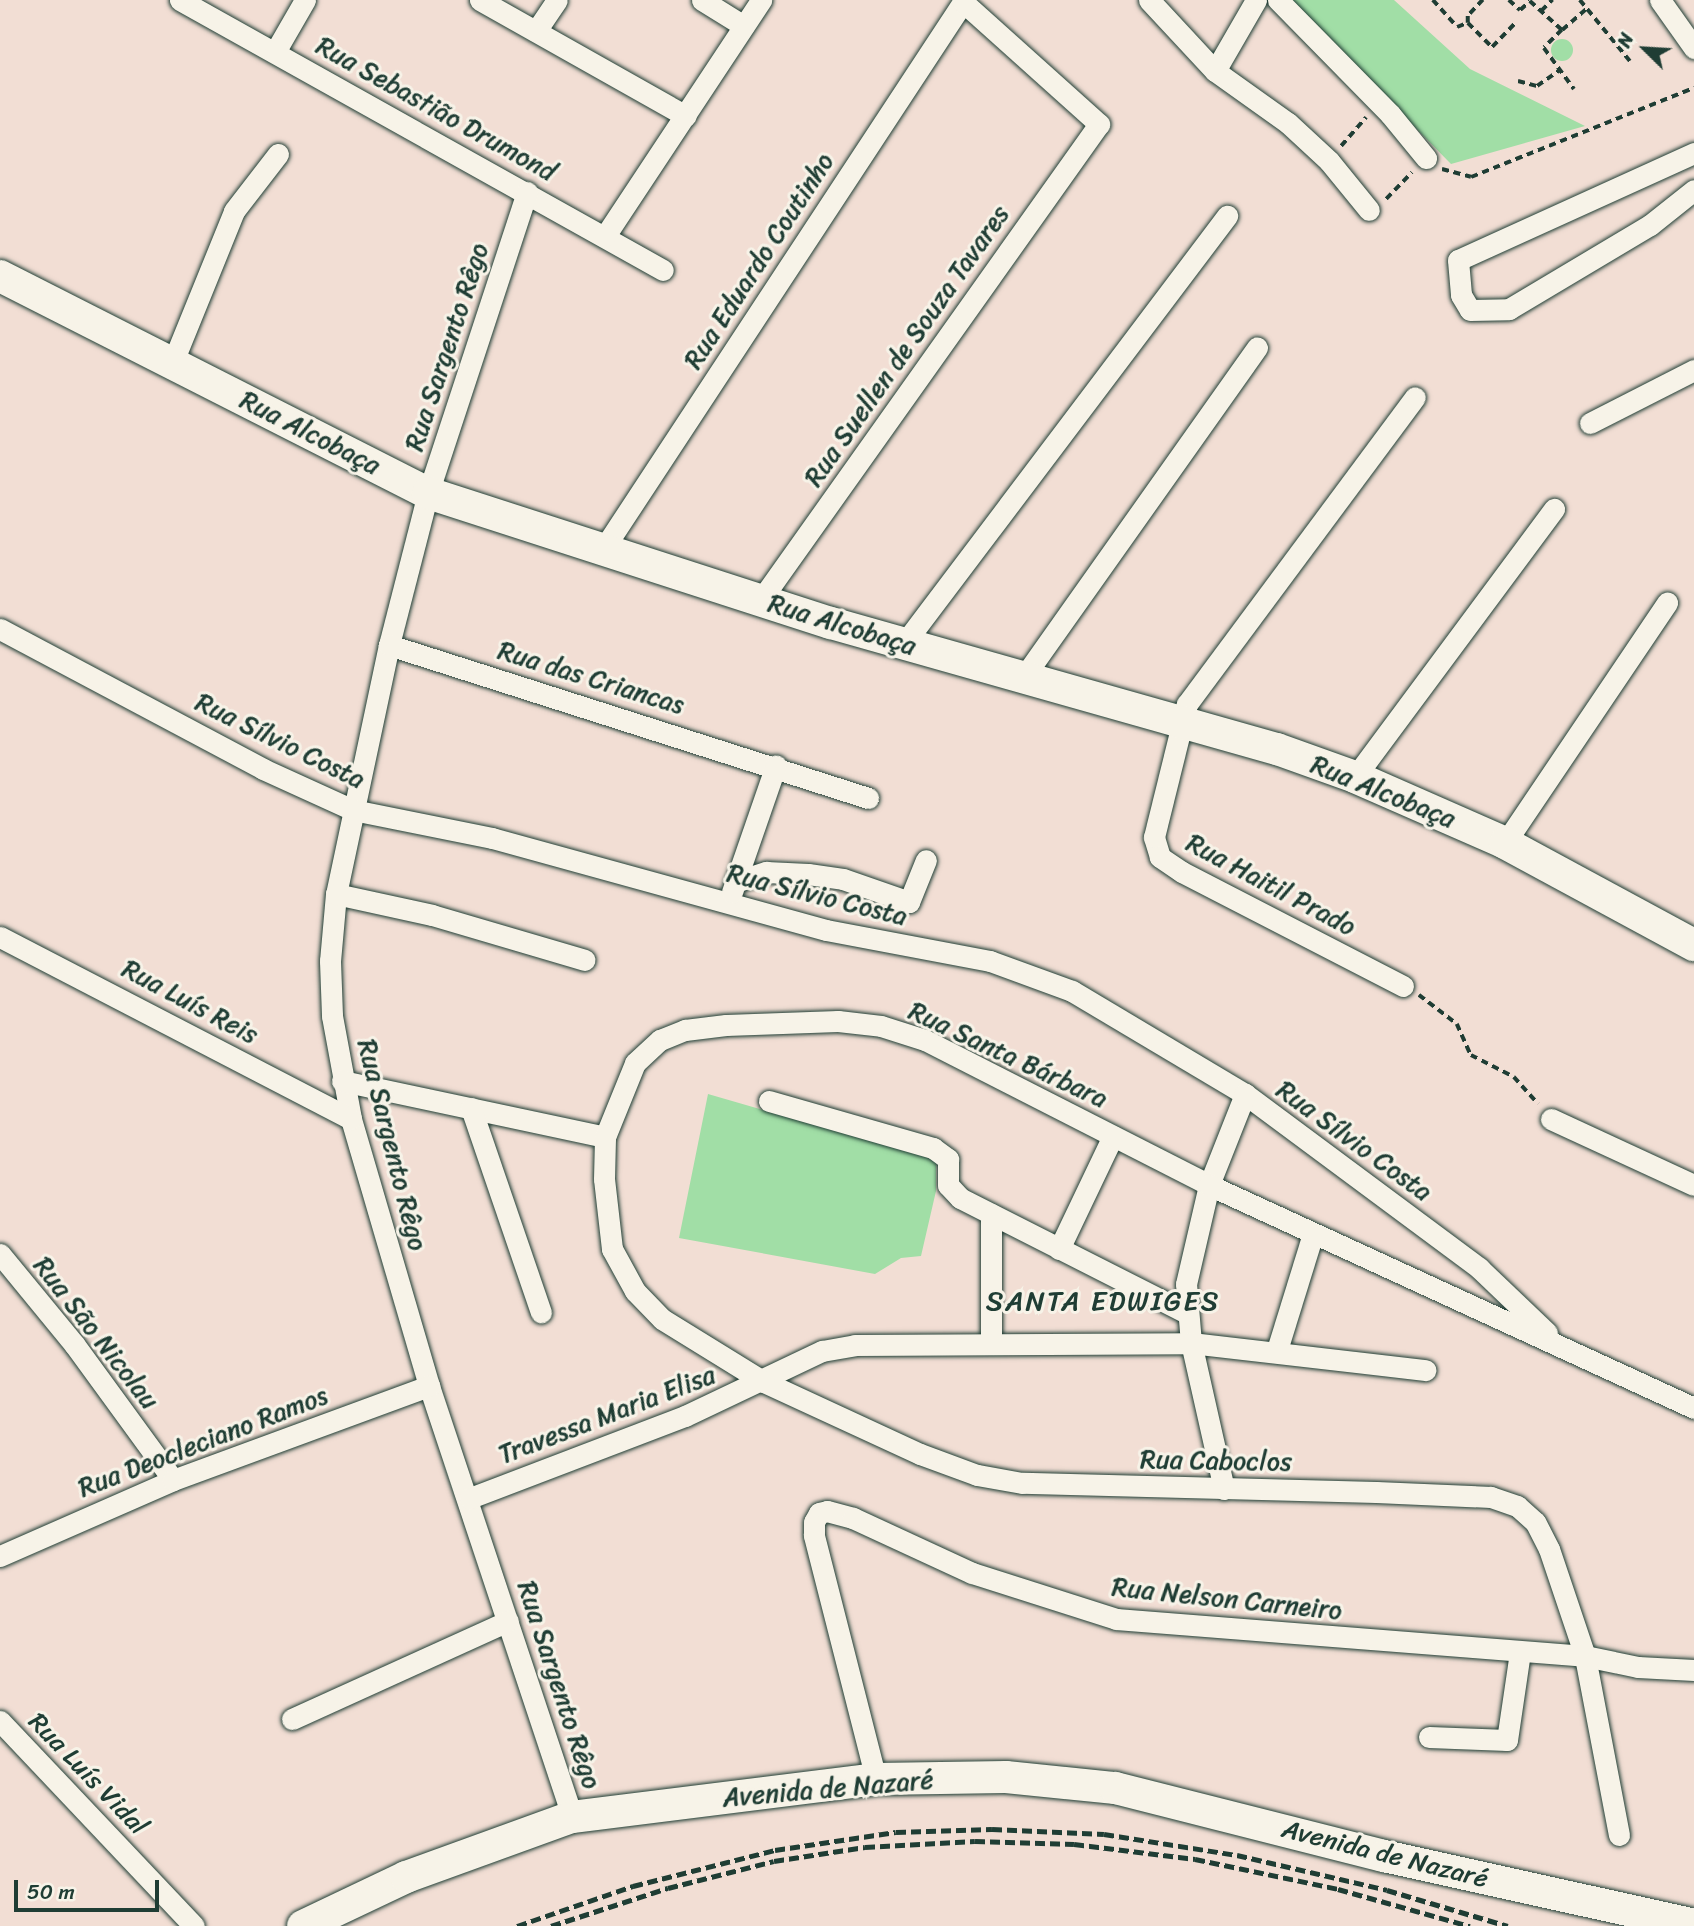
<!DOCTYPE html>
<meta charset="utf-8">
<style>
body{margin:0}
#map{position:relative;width:1694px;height:1926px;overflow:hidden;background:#f2ded4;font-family:Sriracha,sans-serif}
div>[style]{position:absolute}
.green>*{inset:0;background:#a1dea6}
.round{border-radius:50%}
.path>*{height:3.5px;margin-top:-1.75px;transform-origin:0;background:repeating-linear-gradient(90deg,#1f3d34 0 7px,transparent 0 12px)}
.roads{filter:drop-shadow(0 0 2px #1f3d34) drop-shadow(0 0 2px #1f3d34)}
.street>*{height:21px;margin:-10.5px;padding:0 10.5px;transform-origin:10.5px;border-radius:10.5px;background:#f7f3e8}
.secondary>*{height:32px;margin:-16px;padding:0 16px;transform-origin:16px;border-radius:16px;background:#f7f3e8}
.rail>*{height:5px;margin-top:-2.5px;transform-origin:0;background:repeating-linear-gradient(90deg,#1f3d34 0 10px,transparent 0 15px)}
span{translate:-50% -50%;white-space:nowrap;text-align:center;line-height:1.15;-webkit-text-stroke:6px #f7f3e8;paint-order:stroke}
.street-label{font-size:26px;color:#1f3d34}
.neighbourhood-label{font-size:28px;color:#1f3d34;letter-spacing:2px}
.north{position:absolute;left:1610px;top:14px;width:70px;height:70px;-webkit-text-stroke:5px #f7f3e8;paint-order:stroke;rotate:294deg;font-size:19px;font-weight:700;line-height:28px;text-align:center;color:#1f3d34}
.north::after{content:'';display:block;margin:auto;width:24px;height:32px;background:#1f3d34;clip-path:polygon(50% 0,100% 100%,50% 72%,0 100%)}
.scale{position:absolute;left:14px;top:1880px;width:145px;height:32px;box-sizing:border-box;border:4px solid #1f3d34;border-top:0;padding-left:9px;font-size:21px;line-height:24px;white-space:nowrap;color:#1f3d34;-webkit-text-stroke:5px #f7f3e8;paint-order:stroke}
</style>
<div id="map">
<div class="green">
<i style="clip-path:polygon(1290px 0,1394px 0,1470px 69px,1585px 126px,1451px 164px)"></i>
<i class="round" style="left:1551px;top:39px;width:22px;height:22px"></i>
<i style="clip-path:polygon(708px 1094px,936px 1160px,936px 1191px,921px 1256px,901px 1258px,875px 1274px,679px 1238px)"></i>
</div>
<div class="path">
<i style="left:1433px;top:0;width:36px;rotate:48deg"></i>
<i style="left:1457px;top:27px;width:11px;rotate:-22deg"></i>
<i style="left:1483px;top:0;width:22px;rotate:133deg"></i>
<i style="left:1468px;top:16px;width:7px;rotate:90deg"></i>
<i style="left:1468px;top:23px;width:34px;rotate:45deg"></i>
<i style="left:1492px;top:47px;width:35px;rotate:-46deg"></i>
<i style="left:1509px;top:0;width:15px;rotate:42deg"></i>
<i style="left:1520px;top:10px;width:13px;rotate:-42deg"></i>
<i style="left:1530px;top:1px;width:43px;rotate:42.2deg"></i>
<i style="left:1562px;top:30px;width:33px;rotate:-41deg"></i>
<i style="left:1580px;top:0;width:79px;rotate:50.7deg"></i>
<i style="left:1541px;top:11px;width:16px;rotate:-45deg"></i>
<i style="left:1562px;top:30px;width:25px;rotate:135deg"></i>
<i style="left:1544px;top:48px;width:51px;rotate:53.8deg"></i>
<i style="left:1518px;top:81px;width:20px;rotate:15deg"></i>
<i style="left:1537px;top:86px;width:28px;rotate:-35deg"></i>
<i style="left:1341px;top:146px;width:38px;rotate:-49deg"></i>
<i style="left:1442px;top:169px;width:30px;rotate:15deg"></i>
<i style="left:1471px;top:177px;width:240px;rotate:-21.8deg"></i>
<i style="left:1386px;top:199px;width:37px;rotate:-46deg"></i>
<i style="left:1419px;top:995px;width:48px;rotate:37.3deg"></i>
<i style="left:1457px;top:1024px;width:34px;rotate:66deg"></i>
<i style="left:1471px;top:1055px;width:48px;rotate:27.1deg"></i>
<i style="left:1514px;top:1077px;width:36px;rotate:48deg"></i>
</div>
<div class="roads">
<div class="street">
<i style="left:180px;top:0;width:553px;rotate:29.21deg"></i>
<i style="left:480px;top:0;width:236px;rotate:29.4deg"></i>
<i style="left:702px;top:0;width:49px;rotate:31.8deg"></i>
<i style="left:1149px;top:0;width:97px;rotate:47.1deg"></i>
<i style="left:1215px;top:71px;width:90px;rotate:35.5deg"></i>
<i style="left:1288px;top:123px;width:56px;rotate:42.8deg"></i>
<i style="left:1329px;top:161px;width:63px;rotate:50.8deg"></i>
<i style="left:1278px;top:0;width:160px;rotate:45.5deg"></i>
<i style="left:1390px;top:114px;width:57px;rotate:50.7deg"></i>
<i style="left:1660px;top:0;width:59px;rotate:54.7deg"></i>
<i style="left:536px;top:31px;width:37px;rotate:-56deg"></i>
<i style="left:275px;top:52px;width:60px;rotate:-60deg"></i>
<i style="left:1215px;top:71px;width:82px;rotate:-60deg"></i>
<i style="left:1694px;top:153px;width:259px;rotate:155.6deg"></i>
<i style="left:1458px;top:260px;width:35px;rotate:85deg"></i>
<i style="left:1461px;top:295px;width:17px;rotate:59deg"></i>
<i style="left:1470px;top:310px;width:39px;rotate:-1deg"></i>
<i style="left:1509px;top:309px;width:164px;rotate:-30.8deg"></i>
<i style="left:1650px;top:225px;width:56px;rotate:-38.5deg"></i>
<i style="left:527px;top:192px;width:317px;rotate:108.2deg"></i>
<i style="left:428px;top:493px;width:157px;rotate:104.4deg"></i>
<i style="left:389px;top:645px;width:255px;rotate:102deg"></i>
<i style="left:336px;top:894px;width:67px;rotate:95.1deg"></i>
<i style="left:330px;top:961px;width:55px;rotate:87.9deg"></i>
<i style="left:332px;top:1016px;width:105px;rotate:79.5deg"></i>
<i style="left:351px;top:1119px;width:278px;rotate:73.7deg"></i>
<i style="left:429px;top:1386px;width:454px;rotate:71.6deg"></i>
<i style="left:605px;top:236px;width:283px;rotate:-56.5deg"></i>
<i style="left:172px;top:364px;width:165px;rotate:-67.9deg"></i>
<i style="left:234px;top:211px;width:72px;rotate:-52.3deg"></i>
<i style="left:1590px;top:423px;width:117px;rotate:-27deg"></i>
<i style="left:602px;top:551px;width:657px;rotate:-56.67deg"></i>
<i style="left:963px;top:2px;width:183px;rotate:41.9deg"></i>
<i style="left:1099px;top:124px;width:585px;rotate:125.4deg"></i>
<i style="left:0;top:629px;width:298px;rotate:28deg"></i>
<i style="left:263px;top:769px;width:99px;rotate:24.5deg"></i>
<i style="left:353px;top:810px;width:142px;rotate:11.4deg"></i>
<i style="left:492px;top:838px;width:346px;rotate:15.4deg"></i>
<i style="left:826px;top:930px;width:167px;rotate:10.7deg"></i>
<i style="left:990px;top:961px;width:87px;rotate:20.1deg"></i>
<i style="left:1072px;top:991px;width:201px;rotate:30.8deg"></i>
<i style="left:1245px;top:1094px;width:292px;rotate:36.6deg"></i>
<i style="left:1479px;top:1268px;width:94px;rotate:43.7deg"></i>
<i style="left:389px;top:645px;width:503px;rotate:17.71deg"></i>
<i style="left:903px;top:645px;width:538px;rotate:-52.94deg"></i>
<i style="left:1023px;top:678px;width:405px;rotate:-54.7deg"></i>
<i style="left:1355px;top:777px;width:334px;rotate:-53.4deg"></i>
<i style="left:1505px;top:843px;width:290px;rotate:-56deg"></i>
<i style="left:735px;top:882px;width:33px;rotate:-18deg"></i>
<i style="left:766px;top:872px;width:42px;rotate:2.7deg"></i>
<i style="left:808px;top:874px;width:35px;rotate:8deg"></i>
<i style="left:843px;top:879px;width:70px;rotate:19.2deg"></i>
<i style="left:909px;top:902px;width:45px;rotate:-68deg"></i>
<i style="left:732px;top:892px;width:134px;rotate:-70.9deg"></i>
<i style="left:336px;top:894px;width:98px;rotate:12.3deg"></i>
<i style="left:432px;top:915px;width:159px;rotate:16.4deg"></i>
<i style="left:0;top:937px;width:395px;rotate:27.4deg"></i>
<i style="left:1403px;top:986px;width:249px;rotate:-152.7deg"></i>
<i style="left:1182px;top:872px;width:27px;rotate:-146deg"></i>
<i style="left:1160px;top:857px;width:21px;rotate:-107deg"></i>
<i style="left:1154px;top:837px;width:137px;rotate:-76.1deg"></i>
<i style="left:1187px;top:704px;width:382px;rotate:-53.4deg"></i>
<i style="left:342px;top:1081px;width:269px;rotate:12deg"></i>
<i style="left:769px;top:1101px;width:171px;rotate:16deg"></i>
<i style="left:933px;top:1148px;width:19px;rotate:36deg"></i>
<i style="left:948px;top:1159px;width:26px;rotate:90deg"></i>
<i style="left:948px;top:1185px;width:18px;rotate:47deg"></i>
<i style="left:960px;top:1198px;width:254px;rotate:26.9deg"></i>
<i style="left:471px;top:1108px;width:216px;rotate:71.1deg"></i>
<i style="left:1551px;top:1119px;width:157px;rotate:24.8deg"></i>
<i style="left:991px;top:1214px;width:130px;rotate:90deg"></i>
<i style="left:1059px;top:1249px;width:125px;rotate:-64.5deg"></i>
<i style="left:0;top:1254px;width:117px;rotate:50.6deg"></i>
<i style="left:74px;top:1344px;width:168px;rotate:53.9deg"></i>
<i style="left:1277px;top:1350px;width:121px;rotate:-72.8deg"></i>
<i style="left:1224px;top:1489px;width:150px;rotate:-102.7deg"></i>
<i style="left:1191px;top:1343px;width:59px;rotate:-94.8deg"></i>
<i style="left:1186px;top:1284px;width:102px;rotate:-76.9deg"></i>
<i style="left:1209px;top:1185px;width:98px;rotate:-68.4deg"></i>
<i style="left:470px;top:1498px;width:230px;rotate:-20.9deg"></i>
<i style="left:685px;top:1416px;width:152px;rotate:-25.4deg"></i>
<i style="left:822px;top:1351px;width:34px;rotate:-10deg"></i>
<i style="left:855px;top:1345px;width:336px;rotate:-0.3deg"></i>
<i style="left:1191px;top:1343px;width:236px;rotate:6.6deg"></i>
<i style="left:0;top:1556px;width:189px;rotate:-23.7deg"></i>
<i style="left:173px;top:1480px;width:273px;rotate:-20.2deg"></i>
<i style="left:292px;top:1719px;width:237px;rotate:-24.4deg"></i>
<i style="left:0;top:1721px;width:282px;rotate:46.6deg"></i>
<i style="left:1429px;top:1737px;width:78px;rotate:2.2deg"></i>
<i style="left:1507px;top:1740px;width:89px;rotate:-81.6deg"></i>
<i style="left:876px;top:1779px;width:252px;rotate:-104.3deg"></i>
<i style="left:814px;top:1535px;width:13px;rotate:-90deg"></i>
<i style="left:814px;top:1522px;width:10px;rotate:-61deg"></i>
<i style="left:819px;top:1513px;width:8px;rotate:-14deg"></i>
<i style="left:827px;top:1511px;width:27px;rotate:15deg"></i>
<i style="left:853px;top:1518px;width:131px;rotate:24.8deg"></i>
<i style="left:972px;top:1573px;width:151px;rotate:17.7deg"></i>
<i style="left:1116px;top:1619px;width:470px;rotate:4.5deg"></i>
<i style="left:1585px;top:1656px;width:54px;rotate:11.7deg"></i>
<i style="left:1638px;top:1667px;width:56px;rotate:3.1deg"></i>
<i style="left:1619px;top:1835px;width:182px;rotate:-100.8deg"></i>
<i style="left:1585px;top:1656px;width:113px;rotate:-108.6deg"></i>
<i style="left:1549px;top:1549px;width:30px;rotate:-117deg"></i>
<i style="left:1535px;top:1522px;width:24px;rotate:-138deg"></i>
<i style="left:1517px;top:1506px;width:28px;rotate:-161deg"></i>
<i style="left:1491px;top:1497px;width:115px;rotate:-177.5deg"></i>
<i style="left:1376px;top:1492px;width:354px;rotate:-178.5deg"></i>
<i style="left:1022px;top:1483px;width:46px;rotate:-169.9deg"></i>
<i style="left:977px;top:1475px;width:61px;rotate:-159.8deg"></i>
<i style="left:920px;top:1454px;width:172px;rotate:-155.2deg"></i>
<i style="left:764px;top:1382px;width:120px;rotate:-148.3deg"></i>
<i style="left:662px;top:1319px;width:39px;rotate:-134deg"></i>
<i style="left:635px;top:1291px;width:48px;rotate:-118.7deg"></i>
<i style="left:612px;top:1249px;width:70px;rotate:-96.5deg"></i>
<i style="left:604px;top:1179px;width:42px;rotate:-88.6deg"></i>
<i style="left:605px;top:1137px;width:80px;rotate:-67.9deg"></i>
<i style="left:635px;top:1063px;width:34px;rotate:-43deg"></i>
<i style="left:660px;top:1040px;width:27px;rotate:-22deg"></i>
<i style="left:685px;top:1030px;width:41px;rotate:-7deg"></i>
<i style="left:726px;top:1025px;width:112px;rotate:-2deg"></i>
<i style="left:838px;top:1021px;width:43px;rotate:6.6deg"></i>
<i style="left:881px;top:1026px;width:46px;rotate:17.7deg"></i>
<i style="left:925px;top:1040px;width:319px;rotate:27deg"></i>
<i style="left:1209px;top:1185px;width:534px;rotate:24.69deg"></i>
</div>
<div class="secondary">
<i style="left:0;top:276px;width:480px;rotate:26.9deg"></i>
<i style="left:428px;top:493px;width:423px;rotate:17.9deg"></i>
<i style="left:831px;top:623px;width:463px;rotate:15.8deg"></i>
<i style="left:1277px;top:749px;width:83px;rotate:19.7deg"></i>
<i style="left:1355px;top:777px;width:164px;rotate:23.7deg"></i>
<i style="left:1505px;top:843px;width:215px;rotate:28.4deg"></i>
<i style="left:303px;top:1926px;width:114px;rotate:-25.4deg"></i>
<i style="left:406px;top:1877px;width:177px;rotate:-19.9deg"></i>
<i style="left:572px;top:1817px;width:306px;rotate:-7.1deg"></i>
<i style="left:876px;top:1779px;width:130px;rotate:-0.9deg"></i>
<i style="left:1006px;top:1777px;width:110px;rotate:5.8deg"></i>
<i style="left:1115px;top:1788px;width:277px;rotate:14.2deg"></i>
<i style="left:1384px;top:1856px;width:318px;rotate:12.5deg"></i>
</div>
</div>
<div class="rail">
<i style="left:517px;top:1926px;width:123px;rotate:-19deg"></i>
<i style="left:633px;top:1886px;width:146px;rotate:-14.2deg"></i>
<i style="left:775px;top:1850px;width:122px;rotate:-8.5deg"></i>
<i style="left:896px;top:1832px;width:96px;rotate:-1.8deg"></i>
<i style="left:992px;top:1829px;width:112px;rotate:2.6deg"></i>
<i style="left:1104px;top:1834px;width:135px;rotate:9deg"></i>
<i style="left:1237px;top:1855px;width:154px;rotate:13.1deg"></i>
<i style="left:1387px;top:1890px;width:126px;rotate:16.6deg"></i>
<i style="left:551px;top:1926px;width:123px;rotate:-18deg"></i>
<i style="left:668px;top:1888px;width:109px;rotate:-14.3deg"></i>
<i style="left:774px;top:1861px;width:92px;rotate:-8.7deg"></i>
<i style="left:865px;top:1847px;width:110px;rotate:-3.1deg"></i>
<i style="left:975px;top:1841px;width:99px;rotate:1.7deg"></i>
<i style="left:1074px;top:1844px;width:122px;rotate:7.1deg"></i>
<i style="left:1195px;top:1859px;width:146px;rotate:11.8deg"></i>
<i style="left:1338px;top:1889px;width:137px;rotate:15.7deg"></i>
</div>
<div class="street-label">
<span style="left:436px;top:109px;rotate:29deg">Rua Sebastião Drumond</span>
<span style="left:759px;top:261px;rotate:-57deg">Rua Eduardo Coutinho</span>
<span style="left:907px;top:346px;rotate:-55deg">Rua Suellen de Souza Tavares</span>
<span style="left:447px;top:347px;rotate:-72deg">Rua Sargento Rêgo</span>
<span style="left:310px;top:433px;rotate:27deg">Rua Alcobaça</span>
<span style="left:842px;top:625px;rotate:17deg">Rua Alcobaça</span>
<span style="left:591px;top:678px;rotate:17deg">Rua das Criancas</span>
<span style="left:280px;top:741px;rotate:26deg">Rua Sílvio Costa</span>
<span style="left:1383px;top:792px;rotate:22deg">Rua Alcobaça</span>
<span style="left:1271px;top:885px;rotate:28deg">Rua Haitil Prado</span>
<span style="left:817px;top:895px;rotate:14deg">Rua Sílvio Costa</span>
<span style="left:190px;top:1002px;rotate:28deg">Rua Luís Reis</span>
<span style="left:1008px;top:1055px;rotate:25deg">Rua Santa Bárbara</span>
<span style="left:1354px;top:1141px;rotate:36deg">Rua Sílvio Costa</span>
<span style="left:392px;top:1145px;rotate:76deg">Rua Sargento Rêgo</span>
<span style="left:96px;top:1333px;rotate:52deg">Rua São Nicolau</span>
<span style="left:607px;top:1415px;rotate:-21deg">Travessa Maria Elisa</span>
<span style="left:203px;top:1442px;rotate:-21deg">Rua Deocleciano Ramos</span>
<span style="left:1216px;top:1461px;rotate:1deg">Rua Caboclos</span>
<span style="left:1227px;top:1599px;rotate:6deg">Rua Nelson Carneiro</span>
<span style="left:559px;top:1685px;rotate:72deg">Rua Sargento Rêgo</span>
<span style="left:88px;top:1774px;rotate:46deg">Rua Luís Vidal</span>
<span style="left:828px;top:1789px;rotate:-5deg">Avenida de Nazaré</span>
<span style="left:1385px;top:1854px;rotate:14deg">Avenida de Nazaré</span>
</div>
<div class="neighbourhood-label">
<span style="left:1103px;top:1301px">SANTA EDWIGES</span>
</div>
<div class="north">N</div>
<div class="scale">50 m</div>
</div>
